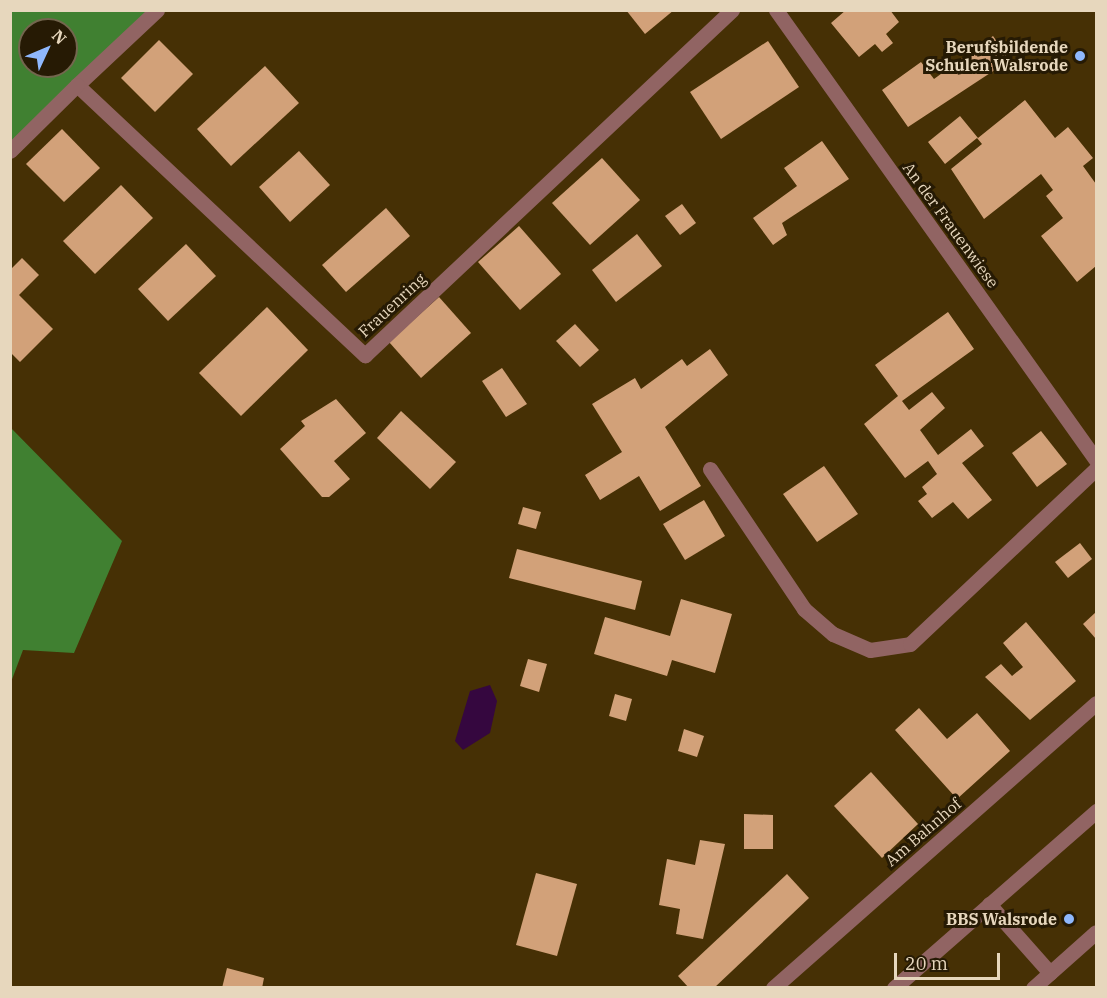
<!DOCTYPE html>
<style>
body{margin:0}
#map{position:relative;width:1107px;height:998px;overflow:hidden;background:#463005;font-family:"IBM Plex Serif",serif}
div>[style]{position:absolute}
.forest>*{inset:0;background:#408031}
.water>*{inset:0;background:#35073f}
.building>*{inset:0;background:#d2a179}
.minor>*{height:15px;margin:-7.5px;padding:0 7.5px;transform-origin:7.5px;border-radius:7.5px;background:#916463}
.dots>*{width:16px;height:16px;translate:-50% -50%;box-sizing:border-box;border:3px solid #261a04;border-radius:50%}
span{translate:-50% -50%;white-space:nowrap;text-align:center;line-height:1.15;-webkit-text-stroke:6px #261a04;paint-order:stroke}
.poi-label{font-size:16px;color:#e7d7bd;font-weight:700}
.right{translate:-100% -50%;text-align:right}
.street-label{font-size:16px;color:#e7d7bd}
.frame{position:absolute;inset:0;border:12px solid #e7d7bd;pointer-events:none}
.north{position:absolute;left:18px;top:18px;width:60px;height:60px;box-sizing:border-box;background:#261a04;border:2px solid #73664e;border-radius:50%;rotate:46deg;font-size:16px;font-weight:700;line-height:24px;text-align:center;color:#e7d7bd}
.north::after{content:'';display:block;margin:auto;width:21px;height:27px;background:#8fb8fd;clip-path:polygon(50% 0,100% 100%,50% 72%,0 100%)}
.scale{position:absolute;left:894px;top:953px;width:106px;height:27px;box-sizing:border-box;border:3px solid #e7d7bd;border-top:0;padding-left:8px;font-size:18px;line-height:21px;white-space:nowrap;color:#e7d7bd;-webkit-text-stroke:4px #261a04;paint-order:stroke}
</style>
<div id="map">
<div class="forest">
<i style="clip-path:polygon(evenodd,11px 11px,166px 11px,11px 154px,11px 11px,30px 30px,66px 30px,66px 66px,30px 66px,30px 30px)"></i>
<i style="clip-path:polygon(11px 428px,122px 541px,74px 653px,23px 650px,11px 682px)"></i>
</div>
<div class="water">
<i style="clip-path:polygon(490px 685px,497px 701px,490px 733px,463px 750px,455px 741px,470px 691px)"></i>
</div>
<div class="building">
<i style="clip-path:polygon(626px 10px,674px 10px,645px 34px)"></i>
<i style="clip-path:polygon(846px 10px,890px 10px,899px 22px,886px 34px,893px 43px,882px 52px,875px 44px,859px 57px,831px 23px)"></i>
<i style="clip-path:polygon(993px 36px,1010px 60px,908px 127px,882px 90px,921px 62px,934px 79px)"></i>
<i style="clip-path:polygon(159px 40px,193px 74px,155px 112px,121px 78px)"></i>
<i style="clip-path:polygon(768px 41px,799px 87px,721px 139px,690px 92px)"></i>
<i style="clip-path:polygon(265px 66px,299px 103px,231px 166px,197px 129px)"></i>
<i style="clip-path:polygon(1025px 100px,1055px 138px,1068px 127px,1093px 158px,1083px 166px,1096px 184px,1096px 266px,1077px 282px,1041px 236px,1063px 218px,1046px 196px,1053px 190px,1041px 174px,984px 219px,951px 169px,982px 144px,977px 138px,945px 164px,928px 142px,960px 116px,978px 138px)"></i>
<i style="clip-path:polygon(62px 129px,100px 168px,64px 202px,26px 164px)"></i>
<i style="clip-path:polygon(822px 141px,849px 179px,782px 223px,787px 235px,773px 245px,753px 218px,797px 186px,784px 168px)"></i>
<i style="clip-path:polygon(299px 151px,330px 185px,290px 222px,259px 187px)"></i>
<i style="clip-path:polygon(602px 158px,640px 200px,590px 245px,552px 203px)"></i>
<i style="clip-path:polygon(121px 185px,153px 218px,95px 274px,63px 241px)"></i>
<i style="clip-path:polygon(682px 204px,696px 223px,680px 235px,665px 216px)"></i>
<i style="clip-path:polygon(386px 208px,410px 236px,346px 292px,322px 265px)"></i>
<i style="clip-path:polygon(519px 226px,561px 274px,520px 310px,478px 262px)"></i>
<i style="clip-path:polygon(637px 234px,662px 266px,616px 302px,592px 270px)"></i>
<i style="clip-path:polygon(186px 244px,216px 276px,168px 321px,138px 289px)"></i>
<i style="clip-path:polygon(22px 258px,39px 275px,19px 295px,53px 329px,20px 362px,10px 352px,10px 270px)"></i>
<i style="clip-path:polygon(439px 297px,471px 333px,421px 378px,389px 342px)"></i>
<i style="clip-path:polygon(267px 307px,308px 350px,241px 416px,199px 373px)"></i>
<i style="clip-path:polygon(948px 312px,974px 349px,902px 401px,909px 410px,932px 392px,945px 408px,920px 430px,938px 455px,971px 429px,984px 446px,962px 463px,992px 500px,968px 519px,953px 502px,932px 518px,918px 501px,927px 494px,922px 487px,937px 474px,928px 461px,905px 478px,864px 424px,898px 396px,875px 365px)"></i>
<i style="clip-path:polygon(575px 324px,599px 350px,580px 367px,556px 341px)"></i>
<i style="clip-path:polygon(710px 349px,728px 375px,665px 427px,701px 486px,660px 511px,639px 476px,600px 500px,585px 475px,622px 452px,592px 404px,635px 378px,641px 389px,682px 359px,687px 366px)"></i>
<i style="clip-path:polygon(502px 368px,527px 404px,506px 417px,482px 381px)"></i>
<i style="clip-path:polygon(336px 399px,366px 433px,334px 461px,350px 479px,329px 497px,322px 497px,280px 449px,305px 426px,301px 421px)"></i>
<i style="clip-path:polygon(401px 411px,456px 462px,430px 489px,377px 438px)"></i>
<i style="clip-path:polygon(1041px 431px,1067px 464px,1037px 487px,1012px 453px)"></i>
<i style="clip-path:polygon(824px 466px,858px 514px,817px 542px,783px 494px)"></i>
<i style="clip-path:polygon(704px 500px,725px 536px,685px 560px,663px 524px)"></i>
<i style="clip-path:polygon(523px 507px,541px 512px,536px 529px,518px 524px)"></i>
<i style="clip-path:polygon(1080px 543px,1092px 559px,1068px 578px,1055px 562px)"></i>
<i style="clip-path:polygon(517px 549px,642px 581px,635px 610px,509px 578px)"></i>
<i style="clip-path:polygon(681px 599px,732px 614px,715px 673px,672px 660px,667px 676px,594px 654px,605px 617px,670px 636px)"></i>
<i style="clip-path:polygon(1096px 612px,1096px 639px,1083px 624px)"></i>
<i style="clip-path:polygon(1026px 622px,1076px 681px,1030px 720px,985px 677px,1001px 664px,1012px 676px,1023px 667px,1003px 643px)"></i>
<i style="clip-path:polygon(528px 659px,547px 664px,539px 692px,520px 686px)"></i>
<i style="clip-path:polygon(615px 694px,632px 699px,626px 721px,609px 716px)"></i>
<i style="clip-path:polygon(919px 708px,947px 739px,977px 713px,1010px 751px,957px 799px,895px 730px)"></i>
<i style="clip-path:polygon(684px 729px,704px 736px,697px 757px,678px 751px)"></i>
<i style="clip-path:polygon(871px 772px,918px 824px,882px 858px,834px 806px)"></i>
<i style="clip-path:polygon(744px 814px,773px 815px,773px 849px,744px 849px)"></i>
<i style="clip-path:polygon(700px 840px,725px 844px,703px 939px,676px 934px,680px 909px,659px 905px,667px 859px,695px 865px)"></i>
<i style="clip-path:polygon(536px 873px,577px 884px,557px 956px,516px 945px)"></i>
<i style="clip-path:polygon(787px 874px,809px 898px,714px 988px,689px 988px,678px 976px)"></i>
<i style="clip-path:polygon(227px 968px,264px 978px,262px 988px,222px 988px)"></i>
</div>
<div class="minor">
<i style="left:157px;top:10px;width:110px;rotate:136.8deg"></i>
<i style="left:77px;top:85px;width:395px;rotate:43.2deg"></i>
<i style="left:365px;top:355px;width:504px;rotate:-43.23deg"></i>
<i style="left:776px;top:10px;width:552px;rotate:54.58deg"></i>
<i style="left:10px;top:151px;width:94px;rotate:-44.6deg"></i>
<i style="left:710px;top:469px;width:169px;rotate:56.1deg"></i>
<i style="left:804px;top:609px;width:38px;rotate:41deg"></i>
<i style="left:833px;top:634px;width:40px;rotate:23.4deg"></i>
<i style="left:870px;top:650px;width:40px;rotate:-8.5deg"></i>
<i style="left:910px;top:644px;width:255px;rotate:-43.3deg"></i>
<i style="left:989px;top:904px;width:92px;rotate:48.5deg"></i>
<i style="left:773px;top:988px;width:431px;rotate:-41.4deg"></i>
<i style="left:894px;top:988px;width:269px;rotate:-41.2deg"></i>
<i style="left:1033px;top:988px;width:84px;rotate:-41.6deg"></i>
</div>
<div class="dots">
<i style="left:1080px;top:56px;background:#8fb8fd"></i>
<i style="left:1069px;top:919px;background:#8fb8fd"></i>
</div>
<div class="poi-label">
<span class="right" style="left:1068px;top:56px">Berufsbildende<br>Schulen Walsrode</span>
<span class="right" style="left:1057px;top:919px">BBS Walsrode</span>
</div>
<div class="street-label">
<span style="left:951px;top:225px;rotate:54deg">An der Frauenwiese</span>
<span style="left:392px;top:305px;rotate:-43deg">Frauenring</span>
<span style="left:923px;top:832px;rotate:-41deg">Am Bahnhof</span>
</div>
<div class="frame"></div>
<div class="north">N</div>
<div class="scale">20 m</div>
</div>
